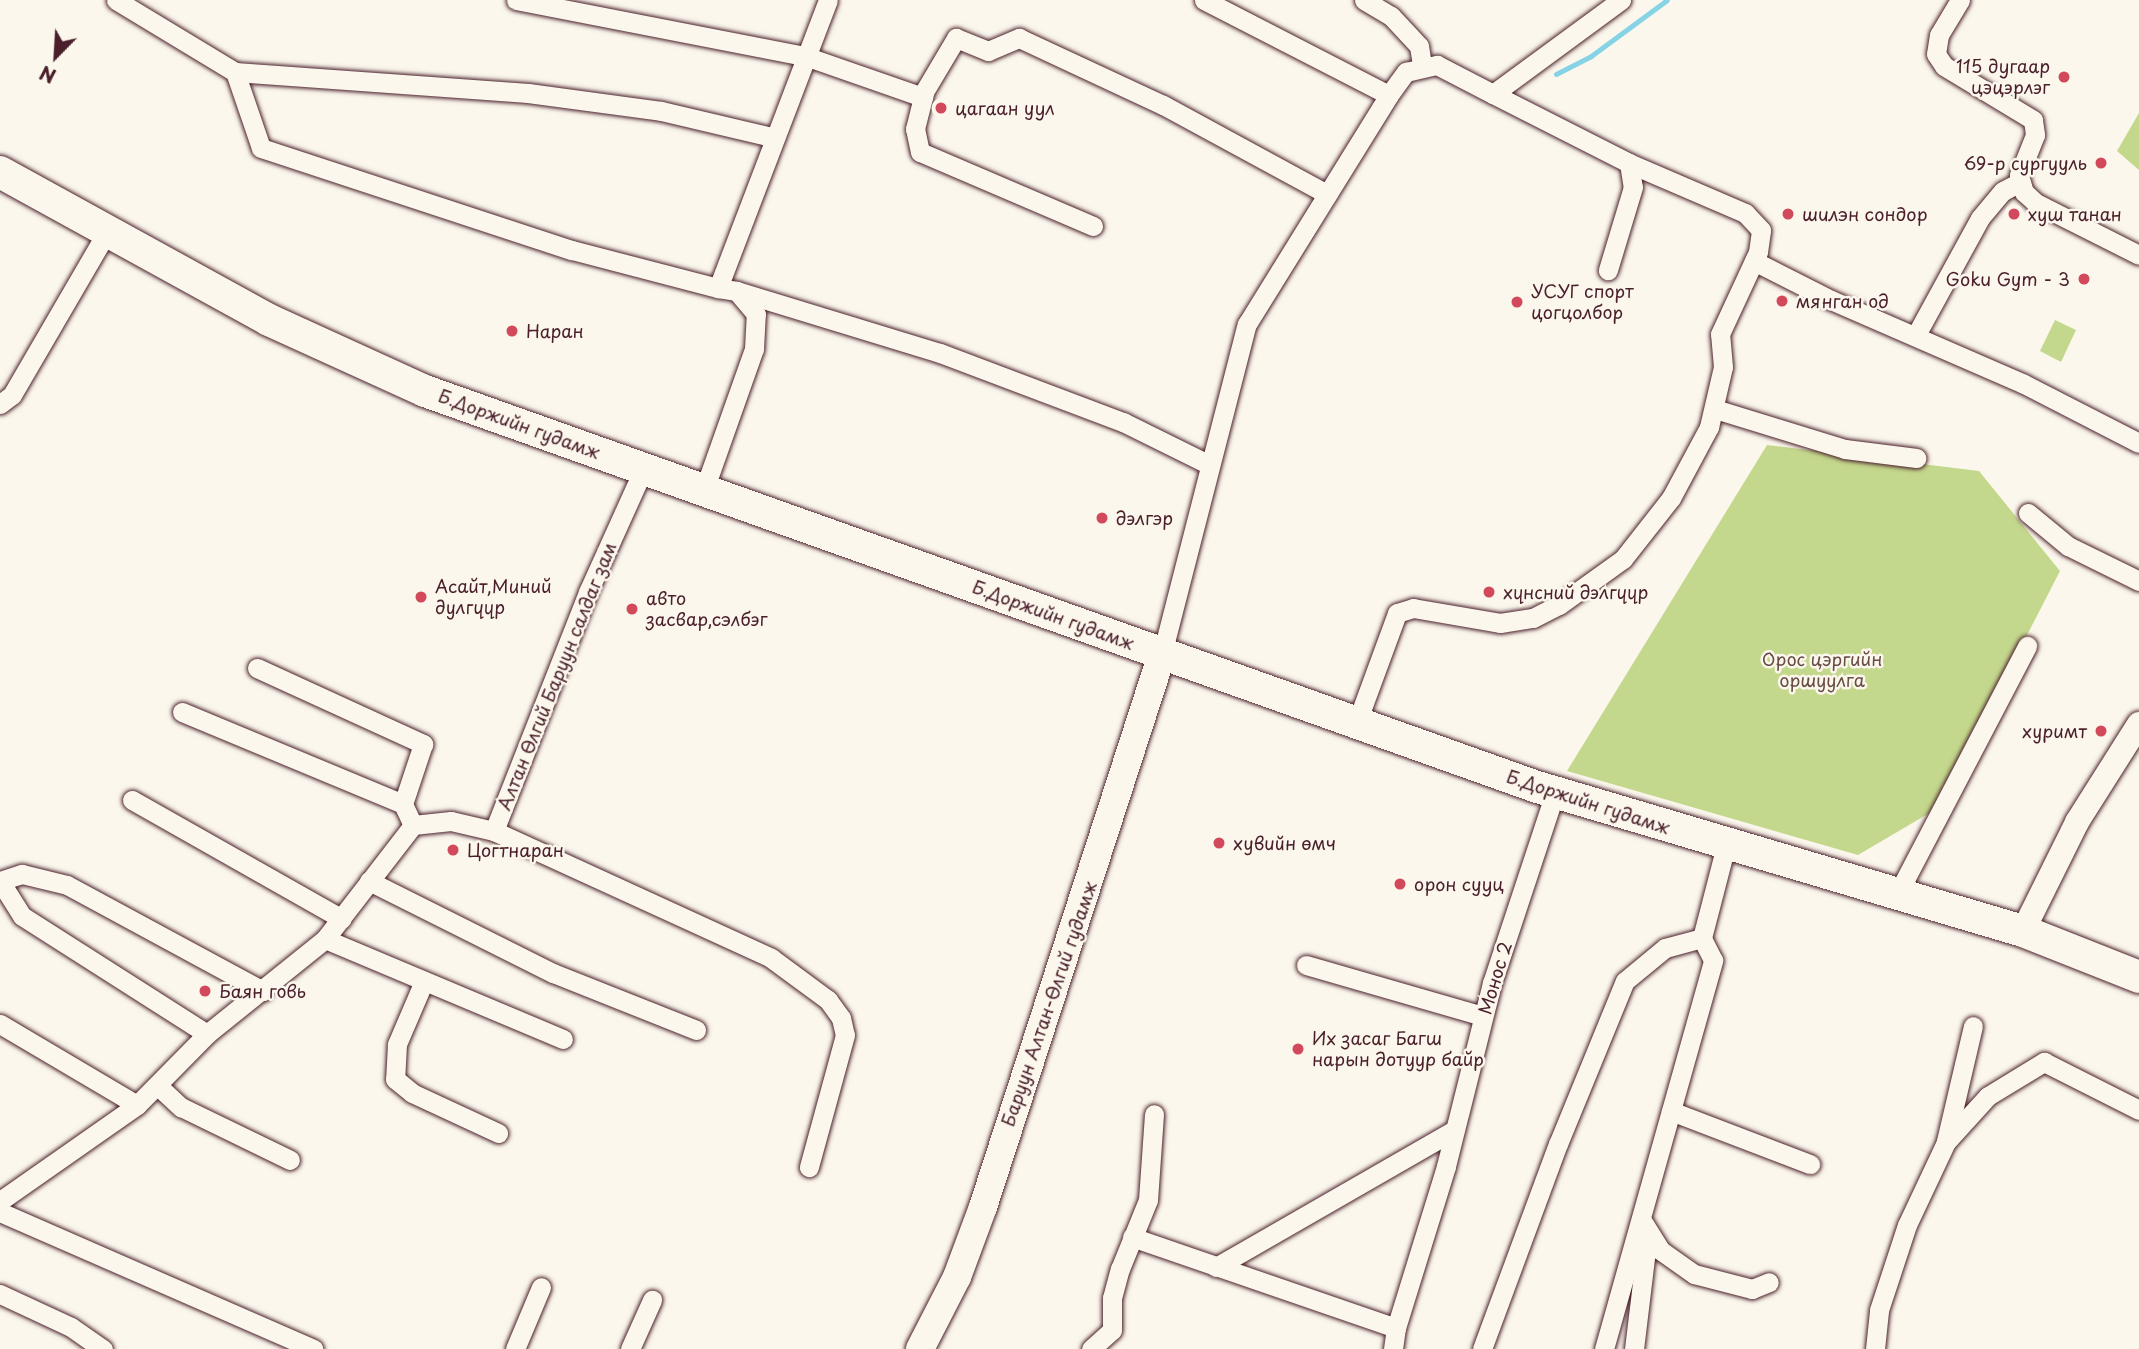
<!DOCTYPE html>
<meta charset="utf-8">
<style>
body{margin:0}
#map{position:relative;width:2139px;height:1349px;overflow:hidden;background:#fbf7ec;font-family:"Playpen Sans",sans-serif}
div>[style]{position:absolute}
.green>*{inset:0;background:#c4d88d}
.stream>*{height:5px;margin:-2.5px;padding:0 2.5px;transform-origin:2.5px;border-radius:2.5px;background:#87d3e6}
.roads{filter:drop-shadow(0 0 2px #4a1f2b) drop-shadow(0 0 2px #4a1f2b)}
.minor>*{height:19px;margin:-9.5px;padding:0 9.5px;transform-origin:9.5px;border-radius:9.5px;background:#fbf7ec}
.tertiary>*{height:24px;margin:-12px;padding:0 12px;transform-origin:12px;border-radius:12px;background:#fbf7ec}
.secondary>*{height:28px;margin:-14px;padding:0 14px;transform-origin:14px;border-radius:14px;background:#fbf7ec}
.primary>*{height:32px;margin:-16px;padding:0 16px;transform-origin:16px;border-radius:16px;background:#fbf7ec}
.dots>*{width:19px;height:19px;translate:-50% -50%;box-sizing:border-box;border:4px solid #fbf7ec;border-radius:50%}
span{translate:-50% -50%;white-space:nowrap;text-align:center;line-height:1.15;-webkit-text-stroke:5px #fbf7ec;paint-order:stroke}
.poi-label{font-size:18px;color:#4a1f2b}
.right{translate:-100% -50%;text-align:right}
.left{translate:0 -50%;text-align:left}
.street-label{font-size:18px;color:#4a1f2b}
.park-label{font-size:18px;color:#684d44}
.north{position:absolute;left:21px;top:21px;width:70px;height:70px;-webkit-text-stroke:5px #fbf7ec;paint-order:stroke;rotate:204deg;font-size:19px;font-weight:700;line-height:28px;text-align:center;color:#4a1f2b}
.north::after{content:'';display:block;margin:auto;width:24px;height:32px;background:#4a1f2b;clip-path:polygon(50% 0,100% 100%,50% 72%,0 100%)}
</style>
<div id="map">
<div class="green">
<i style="clip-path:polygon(2139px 113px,2139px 170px,2117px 151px)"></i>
<i style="clip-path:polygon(2055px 320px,2076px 330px,2061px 362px,2040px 351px)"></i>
<i style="clip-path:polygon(1767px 445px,1979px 471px,2060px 571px,1938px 808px,1858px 855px,1567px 771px)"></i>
</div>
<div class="stream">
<i style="left:1556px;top:74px;width:39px;rotate:-27deg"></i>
<i style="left:1591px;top:56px;width:94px;rotate:-36.4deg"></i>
</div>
<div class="roads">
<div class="minor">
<i style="left:116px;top:0;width:139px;rotate:31.2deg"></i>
<i style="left:235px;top:72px;width:294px;rotate:4.1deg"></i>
<i style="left:528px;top:93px;width:134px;rotate:7.7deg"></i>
<i style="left:661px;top:111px;width:114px;rotate:13.2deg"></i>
<i style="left:516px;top:0;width:294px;rotate:11deg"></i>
<i style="left:805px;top:56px;width:125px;rotate:19.2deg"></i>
<i style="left:1204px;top:0;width:208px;rotate:27.2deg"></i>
<i style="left:1364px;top:0;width:31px;rotate:31deg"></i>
<i style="left:1391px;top:16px;width:41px;rotate:47deg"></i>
<i style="left:1419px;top:46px;width:19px;rotate:81deg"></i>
<i style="left:1960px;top:0;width:41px;rotate:121deg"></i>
<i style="left:1939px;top:35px;width:19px;rotate:99deg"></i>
<i style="left:1936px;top:54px;width:14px;rotate:56deg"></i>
<i style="left:1944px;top:66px;width:104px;rotate:31.2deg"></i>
<i style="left:2033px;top:120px;width:15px;rotate:82deg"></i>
<i style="left:2035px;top:135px;width:43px;rotate:111.8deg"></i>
<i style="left:2019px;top:175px;width:18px;rotate:74deg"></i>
<i style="left:2024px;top:192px;width:16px;rotate:43deg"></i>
<i style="left:2036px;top:203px;width:115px;rotate:26.8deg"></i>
<i style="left:235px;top:72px;width:80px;rotate:71.1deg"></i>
<i style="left:261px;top:148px;width:327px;rotate:18.2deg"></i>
<i style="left:572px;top:250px;width:151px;rotate:14.6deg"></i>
<i style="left:1493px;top:94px;width:153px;rotate:26.9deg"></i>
<i style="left:1629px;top:163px;width:24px;rotate:81deg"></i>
<i style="left:1633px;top:187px;width:87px;rotate:106.8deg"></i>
<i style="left:1093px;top:226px;width:188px;rotate:-156.8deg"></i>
<i style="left:920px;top:152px;width:24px;rotate:-102deg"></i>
<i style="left:915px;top:129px;width:38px;rotate:-76deg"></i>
<i style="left:924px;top:92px;width:63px;rotate:-59.3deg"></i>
<i style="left:956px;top:38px;width:35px;rotate:22deg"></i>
<i style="left:988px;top:51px;width:34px;rotate:-23deg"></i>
<i style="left:1019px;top:38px;width:159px;rotate:25deg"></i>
<i style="left:1163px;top:105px;width:187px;rotate:28.5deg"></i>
<i style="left:1754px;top:261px;width:86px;rotate:26.9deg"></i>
<i style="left:1831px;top:300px;width:210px;rotate:23.5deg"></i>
<i style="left:2024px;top:384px;width:129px;rotate:27.2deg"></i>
<i style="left:737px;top:291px;width:212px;rotate:17deg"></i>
<i style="left:940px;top:353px;width:196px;rotate:20.7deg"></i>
<i style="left:1123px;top:422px;width:97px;rotate:26.3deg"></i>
<i style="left:1916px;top:335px;width:133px;rotate:-61.3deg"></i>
<i style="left:1980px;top:218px;width:35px;rotate:-50deg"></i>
<i style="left:2003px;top:191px;width:19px;rotate:-28deg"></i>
<i style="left:0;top:404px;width:15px;rotate:-37deg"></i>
<i style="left:12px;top:395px;width:189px;rotate:-59.8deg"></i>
<i style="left:1715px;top:409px;width:136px;rotate:17.1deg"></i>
<i style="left:1845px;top:449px;width:72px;rotate:7.2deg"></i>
<i style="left:704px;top:490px;width:150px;rotate:-70.5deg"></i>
<i style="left:754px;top:349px;width:35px;rotate:-87deg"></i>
<i style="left:756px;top:314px;width:30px;rotate:-130deg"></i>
<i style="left:737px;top:291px;width:19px;rotate:-171deg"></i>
<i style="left:718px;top:288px;width:308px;rotate:-69.1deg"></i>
<i style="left:2028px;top:513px;width:52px;rotate:39.5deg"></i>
<i style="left:2068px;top:546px;width:79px;rotate:26.2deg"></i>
<i style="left:1162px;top:654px;width:341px;rotate:-75.6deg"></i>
<i style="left:1247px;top:324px;width:269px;rotate:-58.2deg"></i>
<i style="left:1389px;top:95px;width:29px;rotate:-54deg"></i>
<i style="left:1406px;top:72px;width:32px;rotate:-13deg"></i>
<i style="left:1437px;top:65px;width:63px;rotate:27.4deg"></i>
<i style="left:1493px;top:94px;width:159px;rotate:-36.3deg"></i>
<i style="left:257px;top:668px;width:183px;rotate:24.6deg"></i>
<i style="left:423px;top:744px;width:63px;rotate:108.4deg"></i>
<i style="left:182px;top:712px;width:239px;rotate:22.6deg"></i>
<i style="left:403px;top:804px;width:23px;rotate:65deg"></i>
<i style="left:1357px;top:722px;width:116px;rotate:-69.8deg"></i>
<i style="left:1397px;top:613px;width:17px;rotate:-17deg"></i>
<i style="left:1413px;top:608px;width:88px;rotate:9.8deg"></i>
<i style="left:1500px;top:623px;width:33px;rotate:-9deg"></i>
<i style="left:1533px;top:618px;width:29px;rotate:-27deg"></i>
<i style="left:1559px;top:605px;width:79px;rotate:-35.7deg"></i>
<i style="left:1623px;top:559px;width:78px;rotate:-51.8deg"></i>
<i style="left:1671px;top:498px;width:81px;rotate:-61.8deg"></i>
<i style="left:1709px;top:427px;width:62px;rotate:-76.9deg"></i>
<i style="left:1723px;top:367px;width:33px;rotate:-95deg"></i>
<i style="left:1720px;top:334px;width:90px;rotate:-65.1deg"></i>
<i style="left:1758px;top:252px;width:22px;rotate:-82deg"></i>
<i style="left:1761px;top:230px;width:23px;rotate:-133deg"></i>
<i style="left:1745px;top:213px;width:126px;rotate:-156.7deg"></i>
<i style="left:132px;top:800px;width:241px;rotate:29.5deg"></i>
<i style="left:494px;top:831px;width:305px;rotate:24.6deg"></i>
<i style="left:771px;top:958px;width:71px;rotate:36.4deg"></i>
<i style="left:828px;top:1000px;width:22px;rotate:54deg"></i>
<i style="left:841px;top:1018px;width:17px;rotate:77deg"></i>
<i style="left:845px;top:1035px;width:137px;rotate:105.3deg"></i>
<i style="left:0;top:881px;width:23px;rotate:-18deg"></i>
<i style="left:22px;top:874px;width:46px;rotate:13.7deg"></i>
<i style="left:67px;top:885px;width:223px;rotate:28.4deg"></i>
<i style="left:0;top:881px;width:41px;rotate:57.8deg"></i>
<i style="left:22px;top:916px;width:219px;rotate:32.5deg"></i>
<i style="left:369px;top:881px;width:206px;rotate:26.6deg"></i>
<i style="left:553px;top:973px;width:154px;rotate:21.7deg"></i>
<i style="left:1898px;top:893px;width:279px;rotate:-62.4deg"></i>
<i style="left:325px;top:939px;width:258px;rotate:22.8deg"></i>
<i style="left:1306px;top:965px;width:184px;rotate:16.1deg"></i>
<i style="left:424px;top:981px;width:69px;rotate:113.2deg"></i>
<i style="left:397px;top:1044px;width:35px;rotate:93deg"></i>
<i style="left:395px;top:1079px;width:22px;rotate:39deg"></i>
<i style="left:412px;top:1093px;width:95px;rotate:24.9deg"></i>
<i style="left:0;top:1024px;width:159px;rotate:30.6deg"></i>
<i style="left:157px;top:1085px;width:33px;rotate:43deg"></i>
<i style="left:181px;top:1107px;width:121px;rotate:25.9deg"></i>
<i style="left:1671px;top:1111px;width:149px;rotate:20.9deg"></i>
<i style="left:1946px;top:1141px;width:118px;rotate:-76.8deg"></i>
<i style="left:0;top:1201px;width:167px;rotate:-35deg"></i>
<i style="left:137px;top:1105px;width:100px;rotate:-45.4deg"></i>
<i style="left:207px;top:1034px;width:151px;rotate:-38.8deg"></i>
<i style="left:325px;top:939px;width:144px;rotate:-52.3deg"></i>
<i style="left:413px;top:825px;width:38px;rotate:-6deg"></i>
<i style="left:451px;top:821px;width:44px;rotate:13.1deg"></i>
<i style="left:494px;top:831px;width:257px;rotate:-68.5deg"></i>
<i style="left:588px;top:592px;width:136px;rotate:-65.7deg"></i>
<i style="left:0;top:1212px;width:342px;rotate:23.6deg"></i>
<i style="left:1641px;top:1219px;width:36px;rotate:58deg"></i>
<i style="left:1660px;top:1250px;width:42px;rotate:35.2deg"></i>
<i style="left:1694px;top:1274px;width:60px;rotate:14.5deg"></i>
<i style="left:1752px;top:1289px;width:18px;rotate:-22deg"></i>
<i style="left:1132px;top:1237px;width:279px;rotate:19deg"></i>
<i style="left:1396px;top:1328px;width:170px;rotate:-72.8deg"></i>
<i style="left:1446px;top:1166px;width:189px;rotate:-75.9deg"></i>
<i style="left:1492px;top:983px;width:201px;rotate:-71.7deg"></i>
<i style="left:1216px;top:1267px;width:275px;rotate:-29.9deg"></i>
<i style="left:0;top:1294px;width:78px;rotate:24.9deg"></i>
<i style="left:71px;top:1327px;width:39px;rotate:35deg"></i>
<i style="left:515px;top:1349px;width:67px;rotate:-67.2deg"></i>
<i style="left:630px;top:1349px;width:54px;rotate:-65.8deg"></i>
<i style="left:1091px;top:1349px;width:28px;rotate:-42deg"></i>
<i style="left:1112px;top:1330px;width:32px;rotate:-90deg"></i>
<i style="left:1112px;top:1298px;width:30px;rotate:-75deg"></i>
<i style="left:1120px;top:1269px;width:74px;rotate:-67.9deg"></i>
<i style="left:1148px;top:1200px;width:86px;rotate:-86deg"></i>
<i style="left:1393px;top:1349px;width:21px;rotate:-82deg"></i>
<i style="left:1482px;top:1349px;width:219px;rotate:-69.7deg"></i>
<i style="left:1558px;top:1144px;width:176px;rotate:-67.7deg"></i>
<i style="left:1625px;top:981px;width:52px;rotate:-39.5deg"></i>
<i style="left:1665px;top:948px;width:38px;rotate:-15deg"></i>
<i style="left:1702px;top:938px;width:96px;rotate:-75.5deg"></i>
<i style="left:1604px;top:1349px;width:404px;rotate:-74.3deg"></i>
<i style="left:1713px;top:960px;width:25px;rotate:-117deg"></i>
<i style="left:1634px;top:1349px;width:116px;rotate:-83.1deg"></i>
<i style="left:1875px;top:1349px;width:39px;rotate:-84deg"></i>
<i style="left:1879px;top:1310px;width:89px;rotate:-71.8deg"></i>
<i style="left:1907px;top:1225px;width:92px;rotate:-64.8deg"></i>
<i style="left:1946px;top:1142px;width:62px;rotate:-47.6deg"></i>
<i style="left:1988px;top:1096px;width:66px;rotate:-31.3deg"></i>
<i style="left:2044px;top:1062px;width:106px;rotate:26.8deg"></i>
</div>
<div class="tertiary">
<i style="left:2023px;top:931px;width:122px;rotate:-63.6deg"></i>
<i style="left:2077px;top:822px;width:116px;rotate:-57.7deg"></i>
</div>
<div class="secondary">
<i style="left:920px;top:1349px;width:81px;rotate:-62.8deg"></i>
<i style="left:957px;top:1277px;width:75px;rotate:-69.6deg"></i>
<i style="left:983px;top:1207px;width:581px;rotate:-72.06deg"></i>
</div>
<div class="primary">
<i style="left:0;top:172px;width:307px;rotate:28.8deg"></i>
<i style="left:269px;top:320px;width:171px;rotate:24.5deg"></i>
<i style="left:425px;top:391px;width:1177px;rotate:19.6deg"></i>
<i style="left:1534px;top:786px;width:510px;rotate:16.52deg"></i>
<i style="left:2023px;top:931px;width:125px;rotate:21.6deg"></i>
</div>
</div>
<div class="dots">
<i style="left:2064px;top:77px;background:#d1495b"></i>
<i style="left:941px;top:108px;background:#d1495b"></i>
<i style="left:2101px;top:163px;background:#d1495b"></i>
<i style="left:1788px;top:214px;background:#d1495b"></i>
<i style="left:2014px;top:214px;background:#d1495b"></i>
<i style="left:2084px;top:279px;background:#d1495b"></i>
<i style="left:1782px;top:301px;background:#d1495b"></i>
<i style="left:1517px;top:302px;background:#d1495b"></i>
<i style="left:512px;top:331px;background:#d1495b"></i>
<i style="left:1102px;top:518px;background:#d1495b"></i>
<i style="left:1489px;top:592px;background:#d1495b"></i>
<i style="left:421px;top:597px;background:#d1495b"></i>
<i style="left:632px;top:609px;background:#d1495b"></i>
<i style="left:2101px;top:731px;background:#d1495b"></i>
<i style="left:1219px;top:843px;background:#d1495b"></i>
<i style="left:453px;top:850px;background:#d1495b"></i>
<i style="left:1400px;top:884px;background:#d1495b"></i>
<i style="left:205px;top:991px;background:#d1495b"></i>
<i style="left:1298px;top:1049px;background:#d1495b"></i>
</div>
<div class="poi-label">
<span class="right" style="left:2050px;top:77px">115 дугаар<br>цэцэрлэг</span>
<span class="left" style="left:955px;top:108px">цагаан уул</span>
<span class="right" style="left:2087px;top:163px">69-р сургууль</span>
<span class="left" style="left:1802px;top:214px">шилэн сондор</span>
<span class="left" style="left:2028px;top:214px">хуш танан</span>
<span class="right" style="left:2070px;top:279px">Goku Gym - 3</span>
<span class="left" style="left:1531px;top:302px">УСУГ спорт<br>цогцолбор</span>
<span class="left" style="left:1796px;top:301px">мянган од</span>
<span class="left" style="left:526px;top:331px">Наран</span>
<span class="left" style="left:1116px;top:518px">дэлгэр</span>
<span class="left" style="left:435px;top:597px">Асайт,Миний<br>дулгүүр</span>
<span class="left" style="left:1503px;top:592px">хүнсний дэлгүүр</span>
<span class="left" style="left:646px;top:609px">авто<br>засвар,сэлбэг</span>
<span class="right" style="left:2087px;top:731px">хуримт</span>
<span class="left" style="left:1233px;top:843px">хувийн өмч</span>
<span class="left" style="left:467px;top:850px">Цогтнаран</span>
<span class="left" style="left:1414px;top:884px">орон сууц</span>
<span class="left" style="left:219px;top:991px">Баян говь</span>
<span class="left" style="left:1312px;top:1049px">Их засаг Багш<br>нарын дотуур байр</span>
</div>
<div class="street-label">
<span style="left:519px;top:424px;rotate:20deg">Б.Доржийн гудамж</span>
<span style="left:1053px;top:615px;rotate:20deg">Б.Доржийн гудамж</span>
<span style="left:557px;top:676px;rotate:-68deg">Алтан Өлгий Баруун салдаг зам</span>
<span style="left:1588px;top:802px;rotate:18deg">Б.Доржийн гудамж</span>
<span style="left:1495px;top:978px;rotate:-73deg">Монос 2</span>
<span style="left:1049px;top:1004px;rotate:-71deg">Баруун Алтан-Өлгий гудамж</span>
</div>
<div class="park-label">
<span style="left:1822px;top:670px">Орос цэргийн<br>оршуулга</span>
</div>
<div class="north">N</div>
</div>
